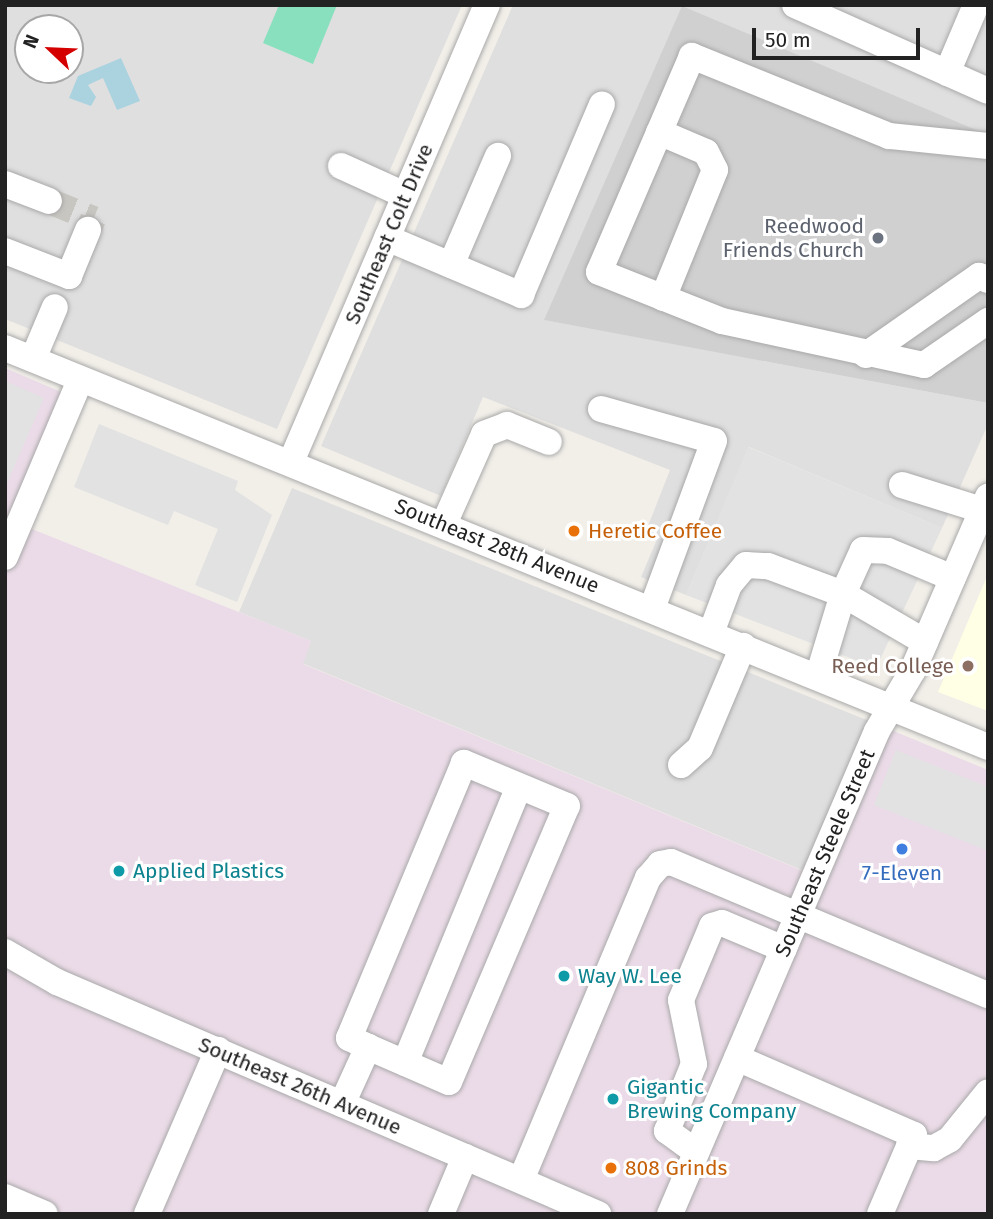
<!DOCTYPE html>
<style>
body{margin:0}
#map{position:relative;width:993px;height:1219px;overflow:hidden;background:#f2efe9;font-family:"Fira Sans",sans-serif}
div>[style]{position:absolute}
.residential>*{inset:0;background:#e0dfdf}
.industrial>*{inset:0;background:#ebdbe8}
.education>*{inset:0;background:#ffffe5}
.religious>*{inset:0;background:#d0d0d0}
.pitch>*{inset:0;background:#88e0be}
.parking>*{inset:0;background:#e2e2e2}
.water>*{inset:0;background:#aad3df}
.minor-tunnel>*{height:26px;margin-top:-13px;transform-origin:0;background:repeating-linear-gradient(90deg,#c8c6c1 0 26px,transparent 0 39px)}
.roads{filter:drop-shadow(0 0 2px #a9a9a9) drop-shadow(0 0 2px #a9a9a9)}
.minor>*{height:26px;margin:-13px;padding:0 13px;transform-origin:13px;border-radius:13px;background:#fff}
.dots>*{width:19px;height:19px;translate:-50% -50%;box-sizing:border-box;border:4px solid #fff;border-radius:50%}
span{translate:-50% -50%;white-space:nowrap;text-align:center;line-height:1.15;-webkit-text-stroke:6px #fff;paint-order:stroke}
.worship-label{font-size:21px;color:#5b616d}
.right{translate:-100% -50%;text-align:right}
.street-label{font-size:21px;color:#222}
.food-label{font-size:21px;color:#c56008}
.left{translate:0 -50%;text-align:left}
.education-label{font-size:21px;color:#785e54}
.culture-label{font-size:21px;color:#0d838f}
.shop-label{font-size:21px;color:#366cbe}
.frame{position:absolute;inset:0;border:7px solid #222;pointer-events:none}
.north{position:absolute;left:14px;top:14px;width:70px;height:70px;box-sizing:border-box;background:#fff;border:2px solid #a7a7a7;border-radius:50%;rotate:293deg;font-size:19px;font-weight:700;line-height:28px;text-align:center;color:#222}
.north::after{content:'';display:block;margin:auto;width:24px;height:32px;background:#d40000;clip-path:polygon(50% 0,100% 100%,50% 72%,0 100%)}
.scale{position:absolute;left:752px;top:28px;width:168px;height:32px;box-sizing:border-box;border:4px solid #222;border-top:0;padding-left:9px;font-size:21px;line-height:24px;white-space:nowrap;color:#222;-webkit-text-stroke:5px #fff;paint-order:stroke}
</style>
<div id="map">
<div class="residential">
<i style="clip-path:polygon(evenodd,5px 5px,462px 5px,277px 429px,5px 319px,5px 5px,28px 28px,70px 28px,70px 70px,28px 70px,28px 28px)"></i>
<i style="clip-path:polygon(513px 5px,988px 5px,988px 135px,545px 320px,988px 403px,988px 424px,942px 528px,749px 447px,686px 595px,641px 577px,658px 537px,646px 531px,670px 470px,483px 397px,441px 496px,321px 446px)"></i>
<i style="clip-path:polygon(292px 488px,879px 725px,814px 875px,302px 663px,311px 641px,239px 612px)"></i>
</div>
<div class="industrial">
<i style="clip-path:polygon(5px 368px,75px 398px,22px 525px,311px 641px,303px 664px,813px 875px,879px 725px,988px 770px,988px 1214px,5px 1214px)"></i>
</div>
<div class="education">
<i style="clip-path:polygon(988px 574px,988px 711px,938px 692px)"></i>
</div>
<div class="religious">
<i style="clip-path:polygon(682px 6px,988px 135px,988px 403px,544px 320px)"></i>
</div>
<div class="pitch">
<i style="clip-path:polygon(279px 5px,337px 5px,313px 64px,263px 43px)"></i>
</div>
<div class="parking">
<i style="clip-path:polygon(5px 381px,44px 398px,5px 488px)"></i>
<i style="clip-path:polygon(99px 424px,238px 481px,235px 490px,272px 515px,237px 602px,195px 585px,218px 529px,174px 511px,168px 525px,74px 487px)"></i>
<i style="clip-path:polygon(748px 447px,942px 528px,876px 668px,686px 595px)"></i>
<i style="clip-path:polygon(896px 750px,988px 787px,988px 851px,874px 805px)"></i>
</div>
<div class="water">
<i style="clip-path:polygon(121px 58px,140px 101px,117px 110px,103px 78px,88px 85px,96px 97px,91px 106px,69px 98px,78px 76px)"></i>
</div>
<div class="minor-tunnel">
<i style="left:49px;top:201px;width:48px;rotate:22.2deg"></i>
<i style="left:93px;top:219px;width:12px;rotate:114deg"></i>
</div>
<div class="roads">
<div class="minor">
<i style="left:795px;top:5px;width:211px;rotate:24deg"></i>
<i style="left:947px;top:73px;width:74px;rotate:-66.9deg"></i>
<i style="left:659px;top:132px;width:51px;rotate:23.1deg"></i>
<i style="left:706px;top:152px;width:20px;rotate:63deg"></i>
<i style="left:715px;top:170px;width:138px;rotate:112.1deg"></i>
<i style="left:988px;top:146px;width:100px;rotate:-174.2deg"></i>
<i style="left:889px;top:136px;width:213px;rotate:-157.9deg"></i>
<i style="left:692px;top:56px;width:235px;rotate:113.3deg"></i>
<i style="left:599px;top:272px;width:132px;rotate:21.7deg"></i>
<i style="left:722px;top:321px;width:207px;rotate:12.3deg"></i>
<i style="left:924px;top:365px;width:78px;rotate:-34.5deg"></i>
<i style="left:341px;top:166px;width:70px;rotate:24.4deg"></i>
<i style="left:5px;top:184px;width:47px;rotate:21.1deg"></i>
<i style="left:387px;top:238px;width:146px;rotate:23deg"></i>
<i style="left:521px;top:295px;width:207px;rotate:-67deg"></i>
<i style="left:5px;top:251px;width:69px;rotate:21.3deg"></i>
<i style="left:69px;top:276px;width:50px;rotate:-67.6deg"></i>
<i style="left:451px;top:265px;width:119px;rotate:-66.7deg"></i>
<i style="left:5px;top:348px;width:1061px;rotate:22.09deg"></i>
<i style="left:866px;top:355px;width:138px;rotate:-35deg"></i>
<i style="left:979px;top:276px;width:10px;rotate:24deg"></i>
<i style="left:33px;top:359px;width:56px;rotate:-67.1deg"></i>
<i style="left:601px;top:409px;width:117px;rotate:15.8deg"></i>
<i style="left:714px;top:441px;width:179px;rotate:110.3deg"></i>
<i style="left:291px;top:462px;width:497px;rotate:-66.8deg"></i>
<i style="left:902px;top:485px;width:84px;rotate:17.4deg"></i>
<i style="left:444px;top:524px;width:98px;rotate:-66deg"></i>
<i style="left:484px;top:434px;width:25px;rotate:-21deg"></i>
<i style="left:507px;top:425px;width:45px;rotate:22deg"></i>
<i style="left:5px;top:557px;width:192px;rotate:-67deg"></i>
<i style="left:711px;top:633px;width:51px;rotate:-69.4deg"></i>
<i style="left:729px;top:585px;width:26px;rotate:-50deg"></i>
<i style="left:746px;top:565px;width:22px;rotate:3deg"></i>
<i style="left:768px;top:566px;width:80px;rotate:20.5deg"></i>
<i style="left:843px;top:594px;width:87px;rotate:106.8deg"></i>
<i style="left:925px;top:642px;width:95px;rotate:-149.7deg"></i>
<i style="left:843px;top:594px;width:48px;rotate:-65.6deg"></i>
<i style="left:863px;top:550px;width:25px;rotate:2deg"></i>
<i style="left:888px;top:551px;width:70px;rotate:22.6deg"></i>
<i style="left:681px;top:765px;width:25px;rotate:-42deg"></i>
<i style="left:700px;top:748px;width:111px;rotate:-67.1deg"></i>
<i style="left:5px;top:952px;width:60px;rotate:30deg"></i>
<i style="left:57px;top:982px;width:589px;rotate:23.21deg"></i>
<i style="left:737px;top:1058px;width:193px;rotate:23.5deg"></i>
<i style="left:914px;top:1135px;width:86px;rotate:113.3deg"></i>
<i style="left:405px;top:1063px;width:299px;rotate:-67.6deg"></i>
<i style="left:342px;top:1104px;width:63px;rotate:-65.5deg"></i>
<i style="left:368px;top:1047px;width:88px;rotate:23.4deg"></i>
<i style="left:449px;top:1082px;width:300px;rotate:-66.9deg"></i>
<i style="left:567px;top:806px;width:112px;rotate:-157.3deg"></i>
<i style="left:464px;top:763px;width:298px;rotate:112.7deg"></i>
<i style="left:349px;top:1038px;width:21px;rotate:25deg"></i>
<i style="left:909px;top:1146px;width:25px;rotate:5deg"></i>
<i style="left:934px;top:1148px;width:18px;rotate:-29deg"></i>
<i style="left:950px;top:1139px;width:60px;rotate:-51deg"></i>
<i style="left:696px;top:1152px;width:36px;rotate:-144deg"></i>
<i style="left:667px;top:1131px;width:72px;rotate:-68.1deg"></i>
<i style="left:694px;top:1064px;width:65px;rotate:-101.5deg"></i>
<i style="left:681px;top:1000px;width:80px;rotate:-67.3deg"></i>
<i style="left:712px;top:926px;width:10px;rotate:-17deg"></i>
<i style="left:722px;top:923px;width:67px;rotate:22.8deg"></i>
<i style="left:521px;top:1180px;width:328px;rotate:-67.2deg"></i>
<i style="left:648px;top:878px;width:18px;rotate:-49deg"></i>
<i style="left:660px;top:864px;width:11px;rotate:-10deg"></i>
<i style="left:671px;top:862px;width:344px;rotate:22.8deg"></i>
<i style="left:5px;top:1197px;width:43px;rotate:23deg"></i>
<i style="left:147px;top:1214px;width:179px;rotate:-66.6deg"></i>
<i style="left:441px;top:1214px;width:62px;rotate:-67.2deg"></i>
<i style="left:670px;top:1214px;width:525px;rotate:-66.8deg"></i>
<i style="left:877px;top:731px;width:71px;rotate:-59.5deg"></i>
<i style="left:913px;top:670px;width:189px;rotate:-66.6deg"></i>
</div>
</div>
<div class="dots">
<i style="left:878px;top:238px;background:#6b7280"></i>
<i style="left:574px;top:531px;background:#e8710a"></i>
<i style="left:968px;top:666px;background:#8d6e63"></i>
<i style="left:902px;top:849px;background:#3f7fe0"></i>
<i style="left:119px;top:871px;background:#0f9aa8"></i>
<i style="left:564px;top:976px;background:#0f9aa8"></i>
<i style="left:613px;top:1099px;background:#0f9aa8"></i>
<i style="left:611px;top:1168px;background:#e8710a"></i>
</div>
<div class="worship-label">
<span class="right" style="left:864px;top:238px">Reedwood<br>Friends Church</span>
</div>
<div class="street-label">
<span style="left:389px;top:234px;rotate:-67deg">Southeast Colt Drive</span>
<span style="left:497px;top:546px;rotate:22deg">Southeast 28th Avenue</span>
<span style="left:825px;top:853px;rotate:-67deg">Southeast Steele Street</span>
<span style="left:300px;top:1086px;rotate:23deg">Southeast 26th Avenue</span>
</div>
<div class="food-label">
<span class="left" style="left:588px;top:531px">Heretic Coffee</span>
<span class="left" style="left:625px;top:1168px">808 Grinds</span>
</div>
<div class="education-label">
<span class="right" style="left:954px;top:666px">Reed College</span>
</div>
<div class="culture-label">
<span class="left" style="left:133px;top:871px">Applied Plastics</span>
<span class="left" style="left:578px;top:976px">Way W. Lee</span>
<span class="left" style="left:627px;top:1099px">Gigantic<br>Brewing Company</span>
</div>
<div class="shop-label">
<span style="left:902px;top:873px">7-Eleven</span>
</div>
<div class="frame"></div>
<div class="north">N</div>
<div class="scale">50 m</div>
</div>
